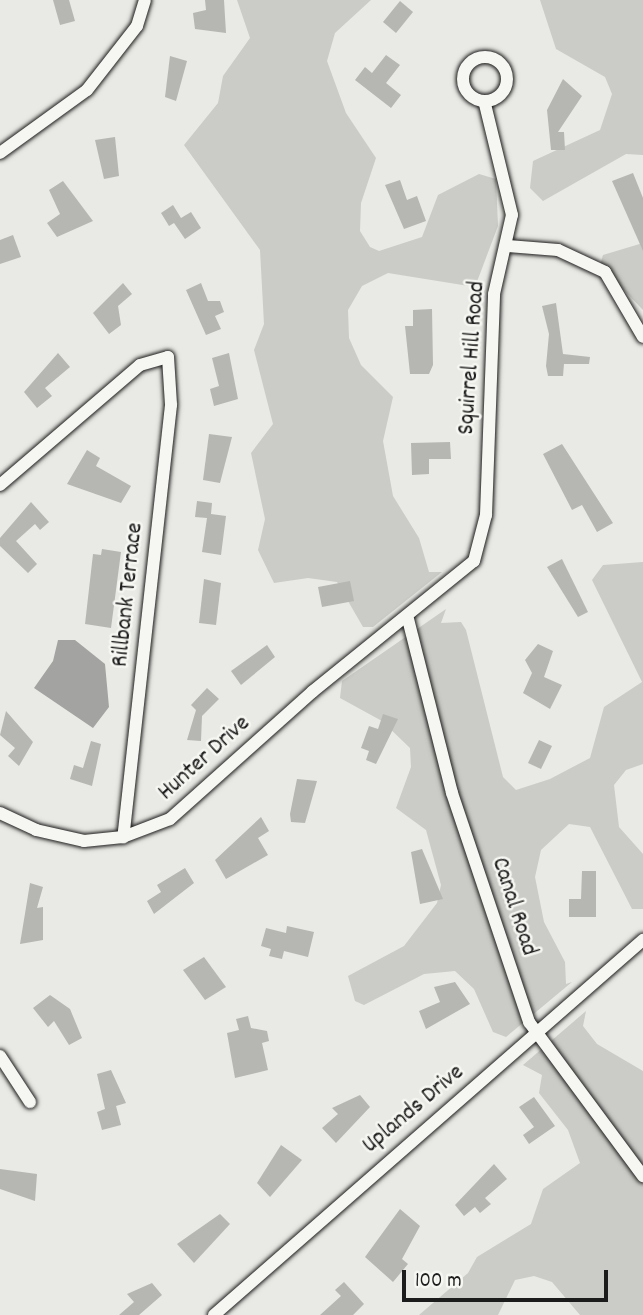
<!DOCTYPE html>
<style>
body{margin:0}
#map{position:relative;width:643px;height:1315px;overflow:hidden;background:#e9e9e5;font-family:Dekko,sans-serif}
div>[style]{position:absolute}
.green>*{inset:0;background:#cbcbc7}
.water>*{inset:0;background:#a3a3a1}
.building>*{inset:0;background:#b6b6b3}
.roads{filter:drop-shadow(0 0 2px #1c1c1c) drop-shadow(0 0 2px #1c1c1c)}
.minor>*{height:12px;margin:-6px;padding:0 6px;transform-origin:6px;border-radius:6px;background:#f6f6f2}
.minor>.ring{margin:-6px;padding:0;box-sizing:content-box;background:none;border:12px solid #f6f6f2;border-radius:50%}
span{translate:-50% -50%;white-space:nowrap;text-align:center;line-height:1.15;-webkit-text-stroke:5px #f6f6f2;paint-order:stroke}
.street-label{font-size:24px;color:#1c1c1c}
.scale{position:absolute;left:402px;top:1270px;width:206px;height:32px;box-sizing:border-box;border:4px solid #1c1c1c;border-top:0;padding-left:9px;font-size:21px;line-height:24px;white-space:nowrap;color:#1c1c1c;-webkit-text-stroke:5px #f6f6f2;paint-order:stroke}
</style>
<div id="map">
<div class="green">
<i style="clip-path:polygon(237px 0,371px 0,335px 33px,327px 61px,346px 113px,376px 158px,361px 203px,360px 231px,370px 247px,379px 251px,422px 237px,438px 195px,479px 174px,496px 179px,498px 226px,475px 287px,388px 273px,362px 286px,348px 310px,349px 338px,361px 365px,393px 397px,383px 441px,393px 496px,419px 538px,429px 572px,442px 572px,373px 627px,363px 627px,337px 582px,308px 578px,274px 583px,258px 550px,265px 519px,251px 453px,273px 424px,254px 350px,264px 324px,260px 250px,184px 145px,218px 103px,223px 76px,250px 38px)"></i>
<i style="clip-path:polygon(540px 0,643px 0,643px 155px,626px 154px,543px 201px,530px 188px,533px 161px,600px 130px,612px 94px,605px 77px,556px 49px)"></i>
<i style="clip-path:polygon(643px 243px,643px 310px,600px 265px,603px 255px)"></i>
<i style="clip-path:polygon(643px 562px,643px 764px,626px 770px,614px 785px,619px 827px,643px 854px,643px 909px,632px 909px,590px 827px,569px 824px,541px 850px,535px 877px,544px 922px,565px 962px,566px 984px,572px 982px,506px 1037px,493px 1032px,474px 989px,455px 971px,424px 974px,364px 1005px,355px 1001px,348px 976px,404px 946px,437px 903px,441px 885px,426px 830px,396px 808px,411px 767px,410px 748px,382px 721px,340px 698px,342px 681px,446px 609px,441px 623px,461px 622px,466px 630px,503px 777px,516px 790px,550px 779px,590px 758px,604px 707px,642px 682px,592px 580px,603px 565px)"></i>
<i style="clip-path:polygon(586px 1011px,583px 1026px,597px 1044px,643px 1071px,643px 1315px,580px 1315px,552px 1282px,534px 1276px,515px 1280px,498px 1315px,419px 1315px,468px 1273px,477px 1257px,531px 1224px,543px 1189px,580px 1163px,568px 1130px,539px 1093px,542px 1075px,523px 1065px)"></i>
</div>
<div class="water">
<i style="clip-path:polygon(58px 640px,75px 640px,105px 664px,109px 707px,93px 728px,34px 688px,53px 661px)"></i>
</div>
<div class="building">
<i style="clip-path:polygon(53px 0,69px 0,75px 21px,60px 25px)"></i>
<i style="clip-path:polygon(205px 0,224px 0,226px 33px,195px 29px,193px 13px,206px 10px)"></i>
<i style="clip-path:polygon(400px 1px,413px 12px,396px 33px,383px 22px)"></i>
<i style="clip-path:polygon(386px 55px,400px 65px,386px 83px,401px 95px,391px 108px,355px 80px,365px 67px,372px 73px)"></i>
<i style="clip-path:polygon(170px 56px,187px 61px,176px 101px,165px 97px)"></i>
<i style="clip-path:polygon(563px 79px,582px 96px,558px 132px,564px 132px,565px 150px,551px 150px,547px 110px)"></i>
<i style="clip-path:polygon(115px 137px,119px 176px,104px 179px,95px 140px)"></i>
<i style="clip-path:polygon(633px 173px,643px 198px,643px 251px,612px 181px)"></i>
<i style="clip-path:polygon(400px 180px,407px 200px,417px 196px,426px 221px,404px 229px,385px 185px)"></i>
<i style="clip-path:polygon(63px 181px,93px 221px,57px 237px,47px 223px,60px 214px,49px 190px)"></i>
<i style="clip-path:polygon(173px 205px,181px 218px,191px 212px,201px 228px,185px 239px,174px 223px,169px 226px,161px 213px)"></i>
<i style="clip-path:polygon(13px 235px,21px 257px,0 264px,0 240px)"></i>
<i style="clip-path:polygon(123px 283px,132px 294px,118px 306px,121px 325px,109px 334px,93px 313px)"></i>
<i style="clip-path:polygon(201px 283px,208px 301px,220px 301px,224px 312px,215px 316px,221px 329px,206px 335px,186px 290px)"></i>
<i style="clip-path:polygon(556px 303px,563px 354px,590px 357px,589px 364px,564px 364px,563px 376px,548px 376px,546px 366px,549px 334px,542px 306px)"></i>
<i style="clip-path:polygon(432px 309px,433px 365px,429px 374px,410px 374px,405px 326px,413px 326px,413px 310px)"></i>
<i style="clip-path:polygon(58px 353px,70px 367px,45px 388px,52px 396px,37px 408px,24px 392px)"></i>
<i style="clip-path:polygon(229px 353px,238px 399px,214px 406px,210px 389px,219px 386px,212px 358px)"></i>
<i style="clip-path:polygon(209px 434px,232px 437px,220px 483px,203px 480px)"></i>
<i style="clip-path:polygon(450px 442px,451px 459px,429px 459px,429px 474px,412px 475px,411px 443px)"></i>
<i style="clip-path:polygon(562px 444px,613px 523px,597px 532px,582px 505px,572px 510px,543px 454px)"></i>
<i style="clip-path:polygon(87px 450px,100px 458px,96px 466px,131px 486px,121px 503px,67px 484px)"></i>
<i style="clip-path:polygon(197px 501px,212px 503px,211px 514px,226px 516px,221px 555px,202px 552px,207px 518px,195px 517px)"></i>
<i style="clip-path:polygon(31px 502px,49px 522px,40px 530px,35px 524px,16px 541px,37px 564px,28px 573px,0 546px,0 538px)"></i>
<i style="clip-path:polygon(102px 549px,121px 552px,111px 628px,85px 624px,93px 554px,101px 555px)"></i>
<i style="clip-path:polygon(562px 559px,588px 612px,578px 617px,547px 567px)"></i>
<i style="clip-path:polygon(204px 579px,221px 583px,216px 625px,199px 623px)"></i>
<i style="clip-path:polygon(350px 581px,354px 601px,322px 607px,318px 587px)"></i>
<i style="clip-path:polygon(538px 644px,553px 651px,544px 677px,562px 685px,550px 709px,523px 693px,532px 673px,525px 660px)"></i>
<i style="clip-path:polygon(267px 645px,275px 657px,241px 685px,231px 671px)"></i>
<i style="clip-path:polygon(207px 688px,219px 699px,202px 716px,201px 741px,187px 740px,196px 710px,191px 705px)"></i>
<i style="clip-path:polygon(6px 711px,33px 742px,19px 766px,8px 756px,15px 748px,0 735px)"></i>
<i style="clip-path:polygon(383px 714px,398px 719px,376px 764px,366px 760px,369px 751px,361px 748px,369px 726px,378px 729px)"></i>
<i style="clip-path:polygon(539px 740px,552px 746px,541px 769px,528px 763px)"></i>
<i style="clip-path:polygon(91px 741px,101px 744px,92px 786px,70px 779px,74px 765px,83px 768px)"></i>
<i style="clip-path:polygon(297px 779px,317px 781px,305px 823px,291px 822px,290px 814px)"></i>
<i style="clip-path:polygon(261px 817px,269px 831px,258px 838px,268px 855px,226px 879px,215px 860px)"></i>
<i style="clip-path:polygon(422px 849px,443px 899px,420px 904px,411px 852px)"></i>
<i style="clip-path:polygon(185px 868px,194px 883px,154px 914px,147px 901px,161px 892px,157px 885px)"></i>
<i style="clip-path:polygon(582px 871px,596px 871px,596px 917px,569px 917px,569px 899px,581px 899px)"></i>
<i style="clip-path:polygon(30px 883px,43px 887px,37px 908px,43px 907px,43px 940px,20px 944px)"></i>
<i style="clip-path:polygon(287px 926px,314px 932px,308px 957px,284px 951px,282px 959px,269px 956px,271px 949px,261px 946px,266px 928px,286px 933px)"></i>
<i style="clip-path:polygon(204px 957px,226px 987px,205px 1000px,183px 970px)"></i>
<i style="clip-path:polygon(455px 982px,470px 1004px,426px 1029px,419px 1011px,440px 1002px,434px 987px)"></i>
<i style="clip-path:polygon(50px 995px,70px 1009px,82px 1038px,69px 1045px,54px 1021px,48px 1027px,33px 1008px)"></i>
<i style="clip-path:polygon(248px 1016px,251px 1028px,267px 1031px,269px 1041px,262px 1043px,268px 1070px,235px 1078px,227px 1033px,239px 1030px,236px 1019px)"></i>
<i style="clip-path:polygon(111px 1070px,126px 1103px,116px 1106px,121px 1125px,102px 1130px,97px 1112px,105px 1109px,97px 1074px)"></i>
<i style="clip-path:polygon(360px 1095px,370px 1107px,336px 1143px,322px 1128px,338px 1114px,332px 1108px)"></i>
<i style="clip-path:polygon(534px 1097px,555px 1126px,529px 1144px,523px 1135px,534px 1127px,519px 1107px)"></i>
<i style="clip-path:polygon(281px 1145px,302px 1160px,270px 1197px,257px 1183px)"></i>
<i style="clip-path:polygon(494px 1164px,507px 1179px,485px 1198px,491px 1204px,480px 1213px,475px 1207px,464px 1216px,455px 1205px)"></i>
<i style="clip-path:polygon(0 1169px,37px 1174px,35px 1201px,0 1189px)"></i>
<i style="clip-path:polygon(400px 1209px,420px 1226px,402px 1259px,408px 1264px,393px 1282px,365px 1257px)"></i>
<i style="clip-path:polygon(220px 1214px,230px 1224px,194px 1263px,177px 1244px)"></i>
<i style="clip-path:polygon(344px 1282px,364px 1304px,353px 1315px,320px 1315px,341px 1296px,335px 1290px)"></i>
<i style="clip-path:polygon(152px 1283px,162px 1295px,139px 1315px,119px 1315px,134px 1302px,127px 1294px)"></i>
</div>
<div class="roads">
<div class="minor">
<i class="ring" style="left:463px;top:57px;width:32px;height:32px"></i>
<i style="left:0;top:153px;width:107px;rotate:-35.9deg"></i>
<i style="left:87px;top:90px;width:81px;rotate:-52deg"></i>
<i style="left:137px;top:26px;width:27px;rotate:-73deg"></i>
<i style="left:508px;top:246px;width:50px;rotate:4.6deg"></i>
<i style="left:558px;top:250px;width:52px;rotate:25.1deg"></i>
<i style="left:605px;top:272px;width:75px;rotate:59.7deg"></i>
<i style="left:0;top:485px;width:184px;rotate:-40.6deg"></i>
<i style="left:140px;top:365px;width:29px;rotate:-16deg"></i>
<i style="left:168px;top:357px;width:48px;rotate:86.4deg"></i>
<i style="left:171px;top:405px;width:435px;rotate:96.3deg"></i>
<i style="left:408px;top:619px;width:179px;rotate:75.8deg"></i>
<i style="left:452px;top:793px;width:242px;rotate:71.4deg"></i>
<i style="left:529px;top:1022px;width:192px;rotate:53.5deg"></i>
<i style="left:0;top:813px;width:40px;rotate:25deg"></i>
<i style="left:36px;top:830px;width:49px;rotate:12.9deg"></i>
<i style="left:84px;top:841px;width:39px;rotate:-6deg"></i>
<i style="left:123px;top:837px;width:50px;rotate:-21deg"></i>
<i style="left:170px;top:819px;width:191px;rotate:-41.8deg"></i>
<i style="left:312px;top:692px;width:208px;rotate:-39deg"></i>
<i style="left:474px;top:561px;width:48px;rotate:-75.4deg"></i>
<i style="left:486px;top:515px;width:221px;rotate:-87.9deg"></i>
<i style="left:494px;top:294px;width:81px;rotate:-77.2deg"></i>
<i style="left:512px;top:215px;width:114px;rotate:-103.7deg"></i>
<i style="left:0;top:1056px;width:55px;rotate:56.9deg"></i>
<i style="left:214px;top:1315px;width:570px;rotate:-41.16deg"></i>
</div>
</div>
<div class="street-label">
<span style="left:473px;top:358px;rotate:-86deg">Squirrel Hill Road</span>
<span style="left:129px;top:595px;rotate:-84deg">Rillbank Terrace</span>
<span style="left:205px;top:759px;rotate:-42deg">Hunter Drive</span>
<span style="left:513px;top:907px;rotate:72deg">Canal Road</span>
<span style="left:414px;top:1110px;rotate:-40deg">Uplands Drive</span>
</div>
<div class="scale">100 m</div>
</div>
